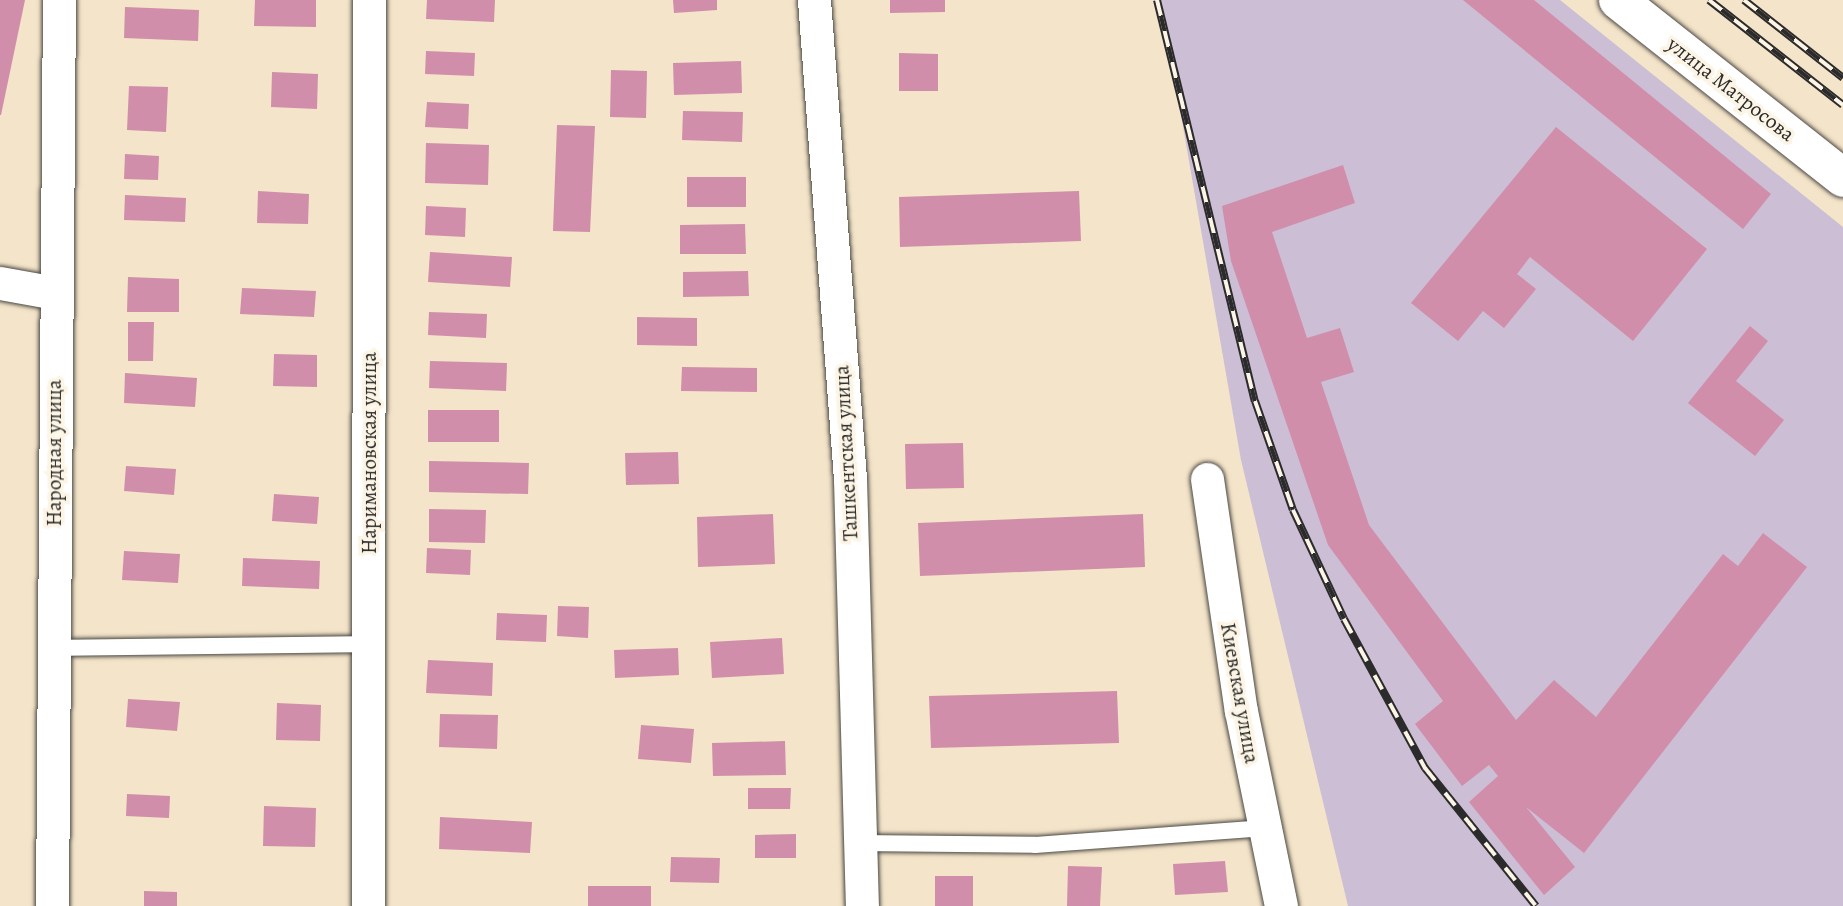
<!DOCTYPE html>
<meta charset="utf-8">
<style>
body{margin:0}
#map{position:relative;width:1843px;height:906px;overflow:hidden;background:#f4e4c9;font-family:Alegreya,serif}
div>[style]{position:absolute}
.industrial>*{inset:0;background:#ccbed4}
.building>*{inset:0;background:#d18eaa}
.roads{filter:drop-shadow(0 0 2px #494743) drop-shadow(0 0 2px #494743)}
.service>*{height:16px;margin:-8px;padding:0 8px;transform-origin:8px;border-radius:8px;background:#fff}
.minor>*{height:33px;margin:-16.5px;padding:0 16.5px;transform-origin:16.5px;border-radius:16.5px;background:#fff}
.tertiary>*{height:38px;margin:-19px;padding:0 19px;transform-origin:19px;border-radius:19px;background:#fff}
.rail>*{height:8px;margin-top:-4px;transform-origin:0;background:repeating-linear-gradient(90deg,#fcf5e5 0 16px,#2b2b2b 0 32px);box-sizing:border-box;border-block:2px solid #2b2b2b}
span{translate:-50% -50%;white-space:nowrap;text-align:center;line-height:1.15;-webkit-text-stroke:7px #fcf5e5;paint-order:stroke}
.street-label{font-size:21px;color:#2b2b2b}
</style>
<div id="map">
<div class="industrial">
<i style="clip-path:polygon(1161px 0,1560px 0,1843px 227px,1843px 906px,1348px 906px,1241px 460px)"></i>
</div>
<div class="building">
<i style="clip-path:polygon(0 0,25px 0,1px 115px,0 115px)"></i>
<i style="clip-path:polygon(255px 0,316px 0,316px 27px,254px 26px)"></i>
<i style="clip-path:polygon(427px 0,495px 0,494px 22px,426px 19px)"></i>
<i style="clip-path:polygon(673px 0,717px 0,717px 10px,674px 13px)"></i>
<i style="clip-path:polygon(890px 0,945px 0,945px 12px,890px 13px)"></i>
<i style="clip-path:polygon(1463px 0,1534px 0,1771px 194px,1743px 229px)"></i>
<i style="clip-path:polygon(125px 7px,199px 10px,198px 41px,124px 38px)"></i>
<i style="clip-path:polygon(426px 51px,475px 53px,474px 76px,425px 74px)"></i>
<i style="clip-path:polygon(899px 53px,938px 54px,938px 91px,899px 91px)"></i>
<i style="clip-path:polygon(741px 61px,742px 93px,674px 95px,673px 63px)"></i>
<i style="clip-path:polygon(611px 70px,647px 71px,646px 118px,610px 117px)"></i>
<i style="clip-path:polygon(272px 72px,318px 74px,317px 109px,271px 107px)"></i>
<i style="clip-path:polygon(129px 86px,168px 87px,166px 132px,127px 130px)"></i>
<i style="clip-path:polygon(427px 102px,469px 104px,468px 129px,425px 127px)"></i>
<i style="clip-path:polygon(683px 111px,743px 112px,742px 142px,682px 140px)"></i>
<i style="clip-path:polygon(557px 125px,595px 126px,590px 232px,553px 231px)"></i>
<i style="clip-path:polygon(1556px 127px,1707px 249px,1633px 341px,1530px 257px,1517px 274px,1536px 289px,1504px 328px,1483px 311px,1458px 341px,1411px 303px)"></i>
<i style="clip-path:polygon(426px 143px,489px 145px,488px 185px,425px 183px)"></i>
<i style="clip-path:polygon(125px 154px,159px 156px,158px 180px,124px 179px)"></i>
<i style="clip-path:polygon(1343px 165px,1355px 203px,1272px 232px,1307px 338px,1340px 328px,1354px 372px,1321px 382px,1369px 525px,1516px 720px,1554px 680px,1596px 717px,1723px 554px,1738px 566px,1763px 533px,1807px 567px,1584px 853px,1526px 807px,1575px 867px,1544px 895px,1469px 802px,1498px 776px,1489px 765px,1462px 786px,1415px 724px,1443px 701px,1328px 545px,1231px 261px,1222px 206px)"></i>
<i style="clip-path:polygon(687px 177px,746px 177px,746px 207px,687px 207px)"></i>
<i style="clip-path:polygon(258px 191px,309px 194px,308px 224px,257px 223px)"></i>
<i style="clip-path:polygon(1079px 191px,1081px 241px,900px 247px,899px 197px)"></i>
<i style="clip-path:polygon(125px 195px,186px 198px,185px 222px,124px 220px)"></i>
<i style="clip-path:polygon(426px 206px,466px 208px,465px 237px,425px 235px)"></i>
<i style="clip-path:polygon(745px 224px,746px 254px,680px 254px,680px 225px)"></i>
<i style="clip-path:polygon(430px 252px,512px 257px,510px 287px,428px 282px)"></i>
<i style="clip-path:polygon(748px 271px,749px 296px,683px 297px,683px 272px)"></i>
<i style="clip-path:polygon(128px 277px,179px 279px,179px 312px,127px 312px)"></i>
<i style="clip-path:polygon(242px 288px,316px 291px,314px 317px,240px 314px)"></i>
<i style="clip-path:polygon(429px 312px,487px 314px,486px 338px,428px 335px)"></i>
<i style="clip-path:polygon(637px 317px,697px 318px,697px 346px,637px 345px)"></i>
<i style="clip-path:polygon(128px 322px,154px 322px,153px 361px,128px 361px)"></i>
<i style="clip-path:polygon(1750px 326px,1768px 341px,1736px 381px,1784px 420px,1755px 456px,1688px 403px)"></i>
<i style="clip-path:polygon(274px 354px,317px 355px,317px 387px,273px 386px)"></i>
<i style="clip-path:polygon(430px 361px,507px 363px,506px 391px,429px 388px)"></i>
<i style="clip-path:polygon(682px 367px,757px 368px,757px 392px,681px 391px)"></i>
<i style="clip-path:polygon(125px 373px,197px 378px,195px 407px,124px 403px)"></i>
<i style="clip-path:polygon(428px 410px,499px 410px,499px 442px,428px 442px)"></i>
<i style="clip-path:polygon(963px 443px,964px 488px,906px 489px,905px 444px)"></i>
<i style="clip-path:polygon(678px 452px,679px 484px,626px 485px,625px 453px)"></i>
<i style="clip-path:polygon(429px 461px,529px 463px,528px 494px,429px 492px)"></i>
<i style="clip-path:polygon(126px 466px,176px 469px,174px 495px,124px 491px)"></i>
<i style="clip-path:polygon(274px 494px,319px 497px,317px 524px,272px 521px)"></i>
<i style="clip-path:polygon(429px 509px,486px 510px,485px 543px,429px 542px)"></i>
<i style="clip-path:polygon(773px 514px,775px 564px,698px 567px,697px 517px)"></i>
<i style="clip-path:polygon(1143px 514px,1145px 567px,920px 576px,918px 523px)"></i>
<i style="clip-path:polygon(427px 548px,471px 550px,470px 575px,426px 573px)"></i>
<i style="clip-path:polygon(124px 551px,180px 554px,178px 583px,122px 580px)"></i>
<i style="clip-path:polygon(243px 558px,320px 561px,319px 589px,242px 586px)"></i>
<i style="clip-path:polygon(558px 606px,589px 607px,588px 638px,557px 636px)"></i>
<i style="clip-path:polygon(497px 613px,547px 615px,546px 642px,496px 640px)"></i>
<i style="clip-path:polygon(782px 638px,784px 674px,712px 678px,710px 642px)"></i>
<i style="clip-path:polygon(678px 648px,679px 675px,615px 678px,614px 650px)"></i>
<i style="clip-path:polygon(428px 660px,493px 663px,492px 696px,426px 693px)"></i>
<i style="clip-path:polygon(1117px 691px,1119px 743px,931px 748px,929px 696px)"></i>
<i style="clip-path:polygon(128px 699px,180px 702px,177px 731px,126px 727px)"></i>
<i style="clip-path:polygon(277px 703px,321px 705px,320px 741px,276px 740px)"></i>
<i style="clip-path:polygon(440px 714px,498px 715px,497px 749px,439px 747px)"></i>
<i style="clip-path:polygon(641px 725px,694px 729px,691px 763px,638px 759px)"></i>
<i style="clip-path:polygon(785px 741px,786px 775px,713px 776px,712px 743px)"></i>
<i style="clip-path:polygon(748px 788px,791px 788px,790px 809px,748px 809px)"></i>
<i style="clip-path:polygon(127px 794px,170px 796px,169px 818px,126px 816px)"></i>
<i style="clip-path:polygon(264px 806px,316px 808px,315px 847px,263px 846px)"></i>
<i style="clip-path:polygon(440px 817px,532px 822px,530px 853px,439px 849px)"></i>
<i style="clip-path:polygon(796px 834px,796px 858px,755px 858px,755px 835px)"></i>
<i style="clip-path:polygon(671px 857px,720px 858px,719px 883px,670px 882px)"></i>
<i style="clip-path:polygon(1225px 861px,1228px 892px,1175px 895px,1173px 864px)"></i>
<i style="clip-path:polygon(1068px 866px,1102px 867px,1100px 906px,1067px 906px)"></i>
<i style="clip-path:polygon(935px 876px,973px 876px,973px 906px,935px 906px)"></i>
<i style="clip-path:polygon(588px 886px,651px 886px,651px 906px,588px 906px)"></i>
<i style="clip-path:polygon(144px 891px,177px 892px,177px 906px,144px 906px)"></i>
</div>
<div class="roads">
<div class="service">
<i style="left:53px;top:648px;width:316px;rotate:-0.7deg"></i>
<i style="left:857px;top:843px;width:178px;rotate:0.6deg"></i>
<i style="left:1035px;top:845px;width:231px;rotate:-4.2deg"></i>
</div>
<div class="minor">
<i style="left:814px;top:0;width:480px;rotate:85.7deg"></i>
<i style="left:850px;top:479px;width:427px;rotate:88.4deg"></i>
<i style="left:0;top:283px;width:57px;rotate:10.1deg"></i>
<i style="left:1207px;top:479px;width:234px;rotate:81.7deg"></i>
<i style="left:1241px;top:711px;width:199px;rotate:78.4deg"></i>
<i style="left:52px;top:906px;width:906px;rotate:-89.56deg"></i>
<i style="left:368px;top:906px;width:906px;rotate:-89.94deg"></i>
</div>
<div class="tertiary">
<i style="left:1618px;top:0;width:287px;rotate:38.3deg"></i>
</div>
</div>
<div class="rail">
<i style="left:1157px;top:0;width:413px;rotate:76.3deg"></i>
<i style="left:1255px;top:401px;width:115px;rotate:70.8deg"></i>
<i style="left:1293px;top:510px;width:120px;rotate:64.9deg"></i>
<i style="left:1344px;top:619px;width:170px;rotate:61.5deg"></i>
<i style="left:1425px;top:768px;width:177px;rotate:51.2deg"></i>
<i style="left:1709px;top:0;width:170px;rotate:38.1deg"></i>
<i style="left:1744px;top:0;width:126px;rotate:38.2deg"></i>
</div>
<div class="street-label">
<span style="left:1731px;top:89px;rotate:38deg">улица Матросова</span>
<span style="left:54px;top:453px;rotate:-90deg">Народная улица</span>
<span style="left:369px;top:453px;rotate:-90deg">Наримановская улица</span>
<span style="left:846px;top:453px;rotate:-93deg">Ташкентская улица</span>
<span style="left:1240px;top:693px;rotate:80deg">Киевская улица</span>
</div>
</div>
